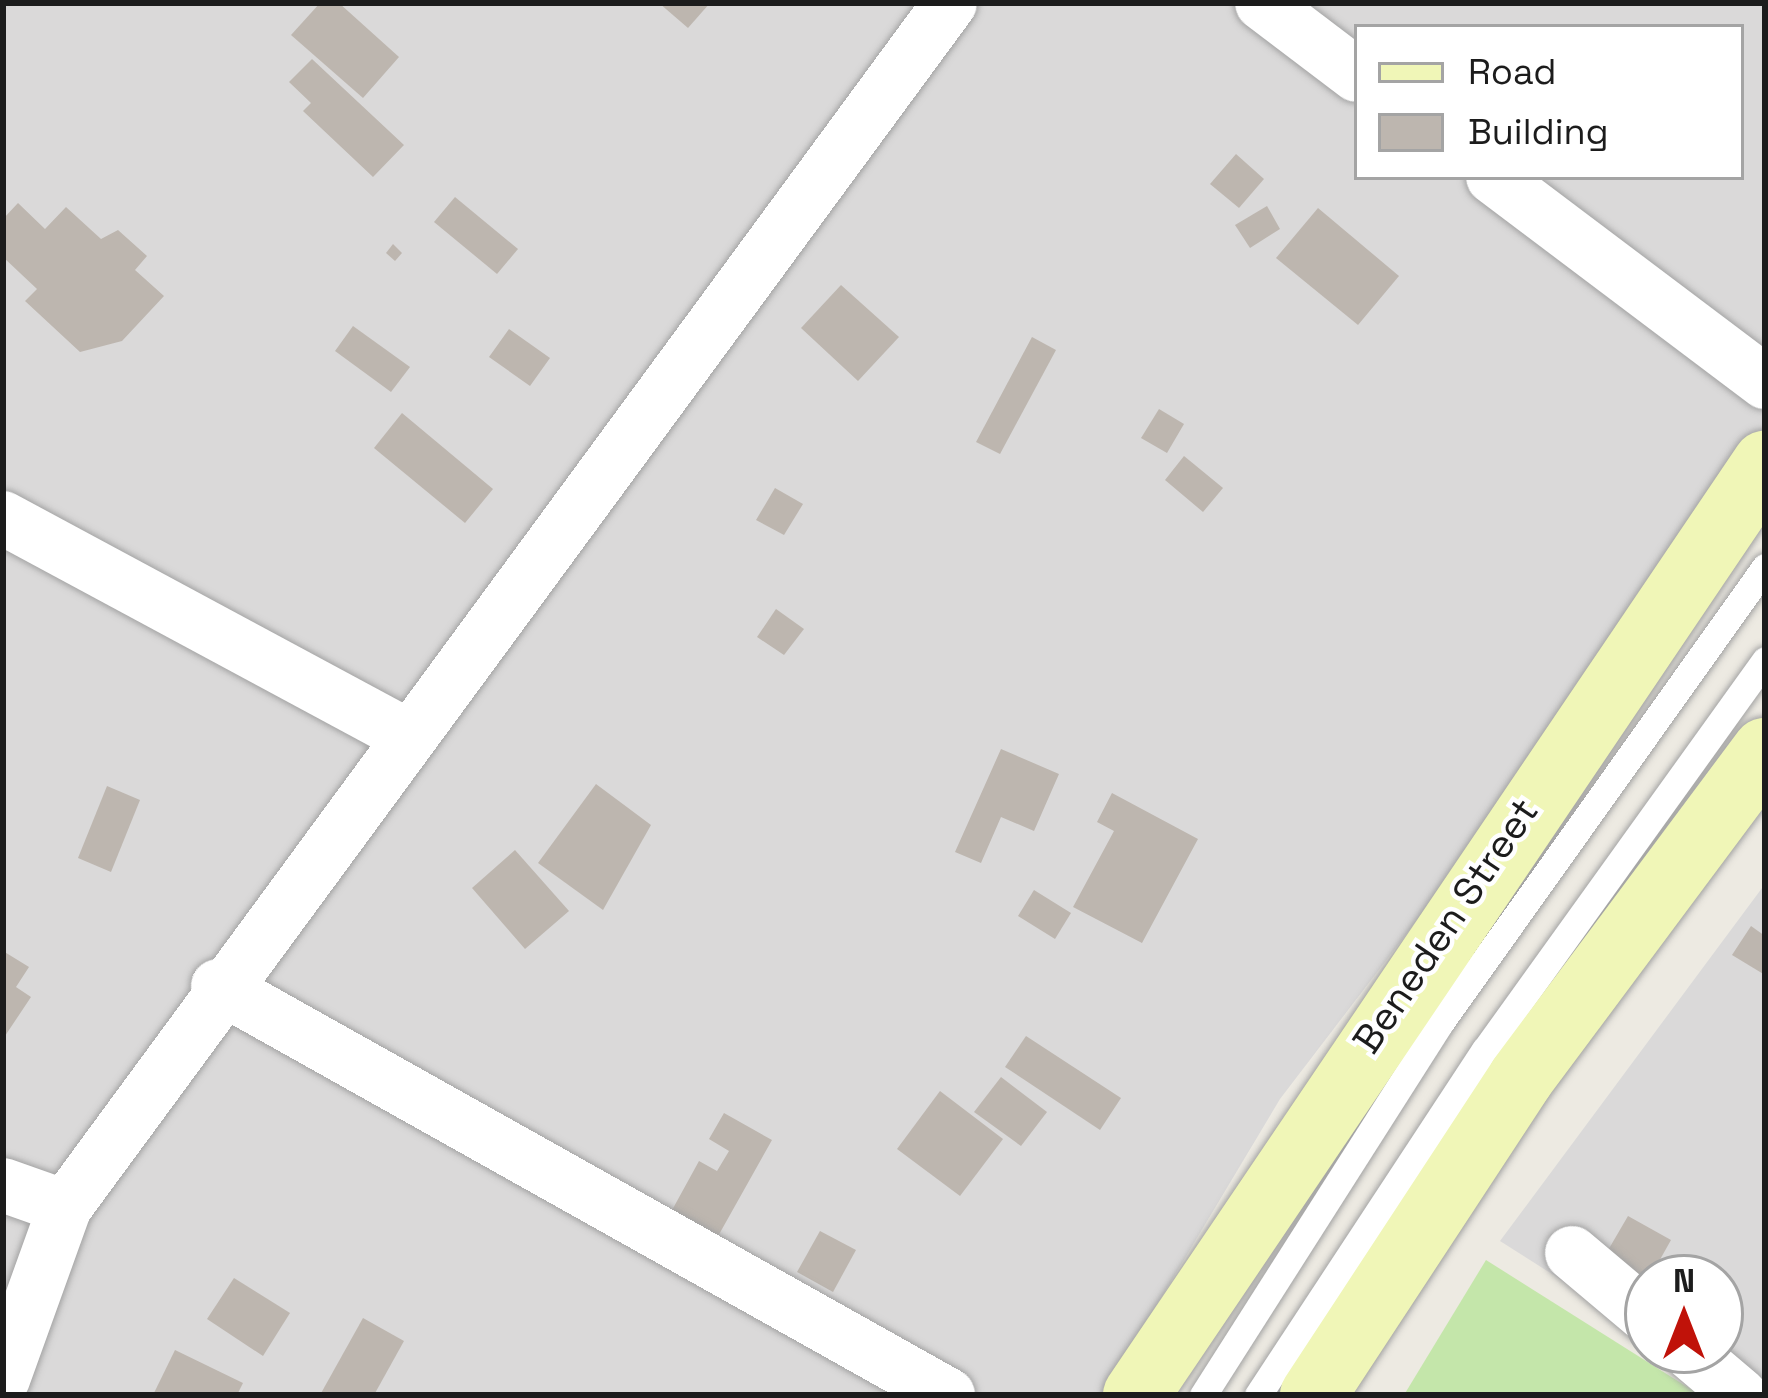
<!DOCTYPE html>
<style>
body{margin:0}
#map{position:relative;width:1768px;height:1398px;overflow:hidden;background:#edeae2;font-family:"Space Grotesk",sans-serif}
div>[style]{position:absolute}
.residential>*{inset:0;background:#dad9d9}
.grass>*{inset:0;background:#c4e6aa}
.building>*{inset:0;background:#bdb6af}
.roads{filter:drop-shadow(0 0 3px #a3a3a3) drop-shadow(0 0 3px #a3a3a3)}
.lane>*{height:27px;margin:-13.5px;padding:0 13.5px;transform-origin:13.5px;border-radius:13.5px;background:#fff}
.street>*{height:54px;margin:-27px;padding:0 27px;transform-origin:27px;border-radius:27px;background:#fff}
.secondary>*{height:66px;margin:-33px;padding:0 33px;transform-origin:33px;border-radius:33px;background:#f0f6b7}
span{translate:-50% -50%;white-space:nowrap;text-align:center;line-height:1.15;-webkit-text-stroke:9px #fff;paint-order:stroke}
.street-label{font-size:39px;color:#1c1c1c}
.frame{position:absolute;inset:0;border:6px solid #1c1c1c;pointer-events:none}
.legend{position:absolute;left:1354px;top:24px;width:390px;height:156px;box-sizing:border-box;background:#fff;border:3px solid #a4a4a4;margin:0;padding:15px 21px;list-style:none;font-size:36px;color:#1c1c1c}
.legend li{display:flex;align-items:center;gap:24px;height:60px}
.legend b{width:60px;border:3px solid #a4a4a4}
.north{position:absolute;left:1624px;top:1254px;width:120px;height:120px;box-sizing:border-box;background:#fff;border:3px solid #a4a4a4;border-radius:50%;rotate:0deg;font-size:33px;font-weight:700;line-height:48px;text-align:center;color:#1c1c1c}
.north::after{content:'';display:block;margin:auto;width:42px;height:54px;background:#c01209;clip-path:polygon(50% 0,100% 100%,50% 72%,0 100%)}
</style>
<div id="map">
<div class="residential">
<i style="clip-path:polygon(evenodd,3px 3px,1765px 3px,1765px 465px,1280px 1099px,1103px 1395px,3px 1395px,3px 3px,1357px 27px,1741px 27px,1741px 177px,1357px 177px,1357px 27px)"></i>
<i style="clip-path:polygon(1765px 884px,1765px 1395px,1720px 1350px,1720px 1278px,1648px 1278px,1648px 1335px,1500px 1241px)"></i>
</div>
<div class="grass">
<i style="clip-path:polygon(1486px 1260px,1700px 1395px,1404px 1395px)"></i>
</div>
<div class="building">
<i style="clip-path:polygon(320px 3px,339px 3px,399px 57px,363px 98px,291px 35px)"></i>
<i style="clip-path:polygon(659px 3px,710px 3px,688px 28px)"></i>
<i style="clip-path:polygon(312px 59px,404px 145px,373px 177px,303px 111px,311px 103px,289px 82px)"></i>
<i style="clip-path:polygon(1236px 154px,1264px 179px,1239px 208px,1210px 184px)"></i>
<i style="clip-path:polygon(455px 197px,518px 249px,497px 274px,434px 222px)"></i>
<i style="clip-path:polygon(18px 203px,45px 229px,66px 207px,101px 239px,118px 230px,147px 256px,135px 270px,164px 296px,122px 341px,80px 352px,25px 301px,37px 289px,3px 257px,3px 219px)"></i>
<i style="clip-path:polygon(1267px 206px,1280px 229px,1250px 248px,1235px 225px)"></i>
<i style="clip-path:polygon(1318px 208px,1399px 276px,1358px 325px,1276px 258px)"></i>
<i style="clip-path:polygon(393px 244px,402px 253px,395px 261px,386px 253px)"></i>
<i style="clip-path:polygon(841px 285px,899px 337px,858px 381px,801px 328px)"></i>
<i style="clip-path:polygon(353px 326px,410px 367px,391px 392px,335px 351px)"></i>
<i style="clip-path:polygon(509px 329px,550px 358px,530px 386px,489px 357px)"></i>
<i style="clip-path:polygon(1032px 337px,1056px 350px,1000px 454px,976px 442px)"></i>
<i style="clip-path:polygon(1159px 409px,1184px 424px,1167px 453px,1141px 438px)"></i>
<i style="clip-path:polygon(402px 413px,493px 489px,465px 523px,374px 448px)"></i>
<i style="clip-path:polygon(1184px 456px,1223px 488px,1203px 512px,1165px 480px)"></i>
<i style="clip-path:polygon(775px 488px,803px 504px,784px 535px,756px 520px)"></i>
<i style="clip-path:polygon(776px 609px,804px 629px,784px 655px,757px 637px)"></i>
<i style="clip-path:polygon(1001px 749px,1059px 774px,1034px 831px,1001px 817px,981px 863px,955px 852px)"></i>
<i style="clip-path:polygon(596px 784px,651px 825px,603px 910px,538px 863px)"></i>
<i style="clip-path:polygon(107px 786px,140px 800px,111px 872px,78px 858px)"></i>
<i style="clip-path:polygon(1112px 793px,1198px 839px,1142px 943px,1073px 907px,1114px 831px,1097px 822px)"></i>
<i style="clip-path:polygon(515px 850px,569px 911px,525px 949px,472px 888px)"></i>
<i style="clip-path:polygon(1034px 890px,1071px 913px,1055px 939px,1018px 916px)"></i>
<i style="clip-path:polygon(1751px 926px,1765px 936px,1765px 975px,1732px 955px)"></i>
<i style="clip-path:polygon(3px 951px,29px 967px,16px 987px,31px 997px,3px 1039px)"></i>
<i style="clip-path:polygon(1026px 1036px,1121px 1098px,1100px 1130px,1005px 1067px)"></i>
<i style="clip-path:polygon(1001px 1077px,1047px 1112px,1021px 1146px,974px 1112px)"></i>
<i style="clip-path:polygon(940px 1091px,1003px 1139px,960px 1196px,897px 1149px)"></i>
<i style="clip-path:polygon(724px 1113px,772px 1140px,717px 1238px,671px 1212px,699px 1161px,717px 1171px,729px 1151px,709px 1139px)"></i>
<i style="clip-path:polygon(1628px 1216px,1671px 1240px,1644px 1288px,1600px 1264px)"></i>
<i style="clip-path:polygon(820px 1231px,856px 1250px,833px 1292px,797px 1272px)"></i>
<i style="clip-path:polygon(234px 1278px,290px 1313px,263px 1356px,207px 1319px)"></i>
<i style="clip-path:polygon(363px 1318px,404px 1341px,374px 1395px,320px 1395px)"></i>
<i style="clip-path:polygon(175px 1350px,243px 1383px,237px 1395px,153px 1395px)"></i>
</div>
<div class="roads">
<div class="lane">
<i style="left:1203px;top:1395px;width:441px;rotate:-57.5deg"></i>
<i style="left:1440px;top:1023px;width:560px;rotate:-54.52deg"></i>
<i style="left:1258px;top:1395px;width:413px;rotate:-56.7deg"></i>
<i style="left:1485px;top:1050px;width:480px;rotate:-54.3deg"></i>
</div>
<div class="street">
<i style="left:1262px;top:3px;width:119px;rotate:37.2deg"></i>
<i style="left:1493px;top:177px;width:341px;rotate:37deg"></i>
<i style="left:3px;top:518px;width:454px;rotate:28.3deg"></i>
<i style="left:218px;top:986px;width:837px;rotate:29.26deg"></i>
<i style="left:3px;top:1185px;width:66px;rotate:19.5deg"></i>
<i style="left:1572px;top:1253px;width:99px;rotate:40.1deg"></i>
<i style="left:1687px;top:1350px;width:70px;rotate:40.3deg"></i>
<i style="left:3px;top:1379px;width:183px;rotate:-70.2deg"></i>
<i style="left:65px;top:1207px;width:1494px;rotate:-53.68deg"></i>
</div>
<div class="secondary">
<i style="left:1136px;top:1395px;width:1124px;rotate:-55.96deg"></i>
<i style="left:1313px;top:1395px;width:379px;rotate:-56.7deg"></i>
<i style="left:1521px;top:1078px;width:408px;rotate:-53.3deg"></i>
</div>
</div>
<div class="street-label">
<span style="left:1446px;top:926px;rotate:-56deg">Beneden Street</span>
</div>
<div class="frame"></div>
<ul class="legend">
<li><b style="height:15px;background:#f0f6b7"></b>Road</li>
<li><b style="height:33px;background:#bdb6af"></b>Building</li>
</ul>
<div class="north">N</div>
</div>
